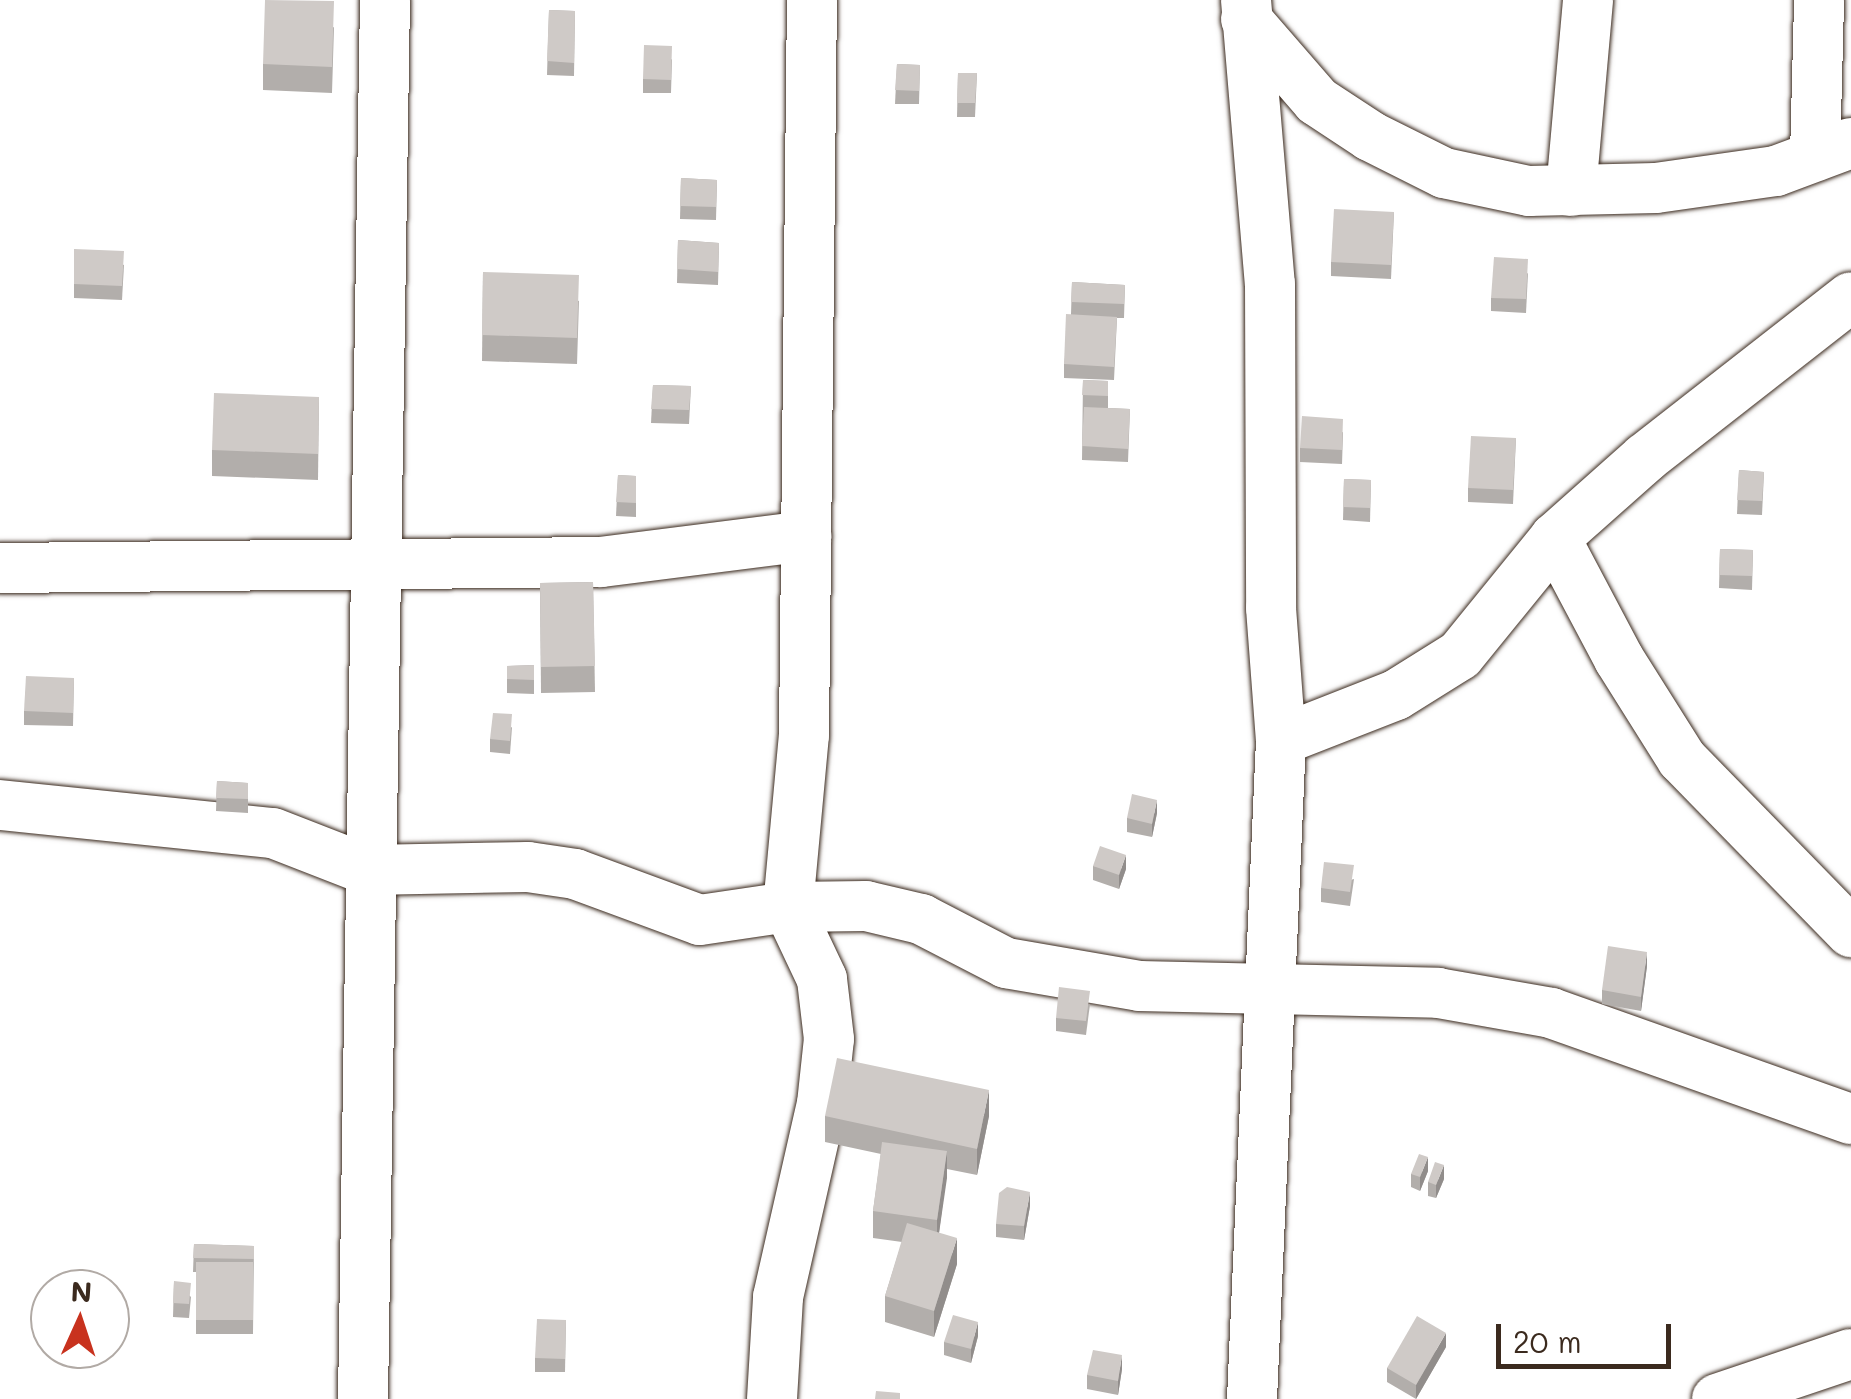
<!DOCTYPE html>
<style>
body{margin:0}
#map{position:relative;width:1851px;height:1399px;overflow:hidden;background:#fff;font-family:Mali,sans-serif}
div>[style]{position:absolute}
.roads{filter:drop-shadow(0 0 2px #3b2a1e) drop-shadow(0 0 2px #3b2a1e)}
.minor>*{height:50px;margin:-25px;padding:0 25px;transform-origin:25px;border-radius:25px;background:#fff}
.wall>*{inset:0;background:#b2aeab}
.shaded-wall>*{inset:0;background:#918d8b}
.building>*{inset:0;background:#cfcac7}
span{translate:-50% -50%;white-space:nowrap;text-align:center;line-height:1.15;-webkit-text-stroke:8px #fff;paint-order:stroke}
.north{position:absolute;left:30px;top:1269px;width:100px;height:100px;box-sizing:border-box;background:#fff;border:2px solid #b1aaa5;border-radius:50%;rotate:3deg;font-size:28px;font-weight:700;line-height:40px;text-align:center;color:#3b2a1e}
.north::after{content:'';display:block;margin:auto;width:35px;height:45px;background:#c8321e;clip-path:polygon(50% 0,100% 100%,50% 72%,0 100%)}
.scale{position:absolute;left:1496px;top:1324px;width:175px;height:45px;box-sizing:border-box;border:5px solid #3b2a1e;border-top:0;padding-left:12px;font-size:30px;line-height:35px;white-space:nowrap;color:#3b2a1e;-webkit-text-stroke:8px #fff;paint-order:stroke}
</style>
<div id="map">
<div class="roads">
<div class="minor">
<i style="left:1246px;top:0;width:285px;rotate:85.2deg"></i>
<i style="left:1270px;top:284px;width:324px;rotate:89.8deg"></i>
<i style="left:1271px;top:608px;width:132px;rotate:85.7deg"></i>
<i style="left:1246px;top:19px;width:108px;rotate:49.1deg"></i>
<i style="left:1317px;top:101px;width:64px;rotate:33.4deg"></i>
<i style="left:1370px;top:136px;width:83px;rotate:26.6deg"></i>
<i style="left:1444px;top:173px;width:87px;rotate:12deg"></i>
<i style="left:1529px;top:191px;width:127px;rotate:-1.4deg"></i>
<i style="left:1656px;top:188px;width:121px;rotate:-8.1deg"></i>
<i style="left:1776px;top:171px;width:80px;rotate:-20.5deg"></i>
<i style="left:1815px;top:156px;width:156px;rotate:-88.5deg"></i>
<i style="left:1571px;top:191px;width:192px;rotate:-84.9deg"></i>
<i style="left:1555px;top:538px;width:137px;rotate:62.1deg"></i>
<i style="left:1619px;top:659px;width:118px;rotate:57.8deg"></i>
<i style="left:1682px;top:759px;width:242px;rotate:45.7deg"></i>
<i style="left:0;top:568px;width:601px;rotate:-0.57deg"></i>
<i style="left:601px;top:562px;width:207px;rotate:-7.2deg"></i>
<i style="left:0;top:805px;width:274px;rotate:5.9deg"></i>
<i style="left:273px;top:833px;width:102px;rotate:21.3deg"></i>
<i style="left:368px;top:870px;width:160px;rotate:-1.1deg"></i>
<i style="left:528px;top:867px;width:48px;rotate:8.5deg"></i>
<i style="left:575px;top:874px;width:133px;rotate:20.2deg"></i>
<i style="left:700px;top:920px;width:89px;rotate:-8.4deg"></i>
<i style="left:788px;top:907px;width:78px;rotate:-0.7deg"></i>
<i style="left:866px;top:906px;width:57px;rotate:13.3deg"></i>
<i style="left:921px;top:919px;width:96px;rotate:27.4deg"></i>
<i style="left:1006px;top:963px;width:135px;rotate:9.8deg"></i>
<i style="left:1139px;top:986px;width:299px;rotate:1.3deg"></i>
<i style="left:1438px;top:993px;width:115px;rotate:10deg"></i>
<i style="left:1551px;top:1013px;width:318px;rotate:19.5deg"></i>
<i style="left:363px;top:1399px;width:1399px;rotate:-89.1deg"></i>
<i style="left:772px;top:1399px;width:102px;rotate:-86.6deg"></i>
<i style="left:778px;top:1297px;width:198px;rotate:-77.2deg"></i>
<i style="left:822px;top:1104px;width:65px;rotate:-83.9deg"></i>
<i style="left:829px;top:1039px;width:60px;rotate:-96.7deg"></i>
<i style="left:822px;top:979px;width:80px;rotate:-115.3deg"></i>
<i style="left:788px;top:907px;width:173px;rotate:-84.7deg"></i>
<i style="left:804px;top:735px;width:735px;rotate:-89.38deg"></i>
<i style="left:1252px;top:1399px;width:660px;rotate:-87.48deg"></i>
<i style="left:1281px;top:740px;width:123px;rotate:-21.4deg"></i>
<i style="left:1396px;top:695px;width:75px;rotate:-32deg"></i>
<i style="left:1460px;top:655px;width:151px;rotate:-50.9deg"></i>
<i style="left:1555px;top:538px;width:120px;rotate:-41.6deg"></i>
<i style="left:1645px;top:458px;width:261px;rotate:-38deg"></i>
<i style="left:1717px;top:1399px;width:141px;rotate:-18.6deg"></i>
</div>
</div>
<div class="wall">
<i style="clip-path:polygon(549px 10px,575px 11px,574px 76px,547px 75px)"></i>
<i style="clip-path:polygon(334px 27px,332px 93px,263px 90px,263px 64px)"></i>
<i style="clip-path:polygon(672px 59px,671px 93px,643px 93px,643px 79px)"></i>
<i style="clip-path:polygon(897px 64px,920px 65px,919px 104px,895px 104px)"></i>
<i style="clip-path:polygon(958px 73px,977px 73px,975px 117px,957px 117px)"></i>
<i style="clip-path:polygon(681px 178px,717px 180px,716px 220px,680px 219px)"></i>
<i style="clip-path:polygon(1394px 212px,1391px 279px,1331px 276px,1331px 262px)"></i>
<i style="clip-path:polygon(678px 240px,719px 243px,718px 285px,677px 283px)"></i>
<i style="clip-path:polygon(74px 249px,124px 265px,122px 300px,74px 298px)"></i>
<i style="clip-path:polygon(483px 272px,579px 301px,577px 364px,482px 361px)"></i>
<i style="clip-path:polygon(1528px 273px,1526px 313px,1491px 311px,1491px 298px)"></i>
<i style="clip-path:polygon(1072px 282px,1125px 285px,1124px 318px,1117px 318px,1114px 380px,1064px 378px,1064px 364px,1071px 314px)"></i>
<i style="clip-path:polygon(1083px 380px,1108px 381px,1108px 408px,1130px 409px,1128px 462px,1082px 460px)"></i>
<i style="clip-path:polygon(653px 385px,691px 386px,689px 424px,651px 423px)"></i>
<i style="clip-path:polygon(319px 397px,318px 480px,212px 476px,212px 450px)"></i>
<i style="clip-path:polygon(1343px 432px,1342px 464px,1300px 462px,1300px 448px)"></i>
<i style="clip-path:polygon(1516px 438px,1513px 504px,1468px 502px,1468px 488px)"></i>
<i style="clip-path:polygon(1739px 470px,1764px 472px,1762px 515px,1737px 514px)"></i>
<i style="clip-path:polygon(618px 475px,636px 476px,636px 517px,616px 516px)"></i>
<i style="clip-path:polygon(1344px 479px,1371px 480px,1370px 522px,1343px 520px)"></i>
<i style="clip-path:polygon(1720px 549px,1753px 550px,1752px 590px,1719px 588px)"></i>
<i style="clip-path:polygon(593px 582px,595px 692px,541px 693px,540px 583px)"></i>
<i style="clip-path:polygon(534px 665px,534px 694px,507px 693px,507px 666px)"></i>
<i style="clip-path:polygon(74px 678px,73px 726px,24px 725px,24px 711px)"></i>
<i style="clip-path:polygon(512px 727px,510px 754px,490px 752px,490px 739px)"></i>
<i style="clip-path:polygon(217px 781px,248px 783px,248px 813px,216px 811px)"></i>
<i style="clip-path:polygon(1157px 813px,1152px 837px,1127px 832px,1127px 818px)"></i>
<i style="clip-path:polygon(1093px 866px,1126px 869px,1119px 889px,1093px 880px)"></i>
<i style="clip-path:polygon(1354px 879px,1350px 906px,1321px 902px,1321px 888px)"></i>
<i style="clip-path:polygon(1647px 966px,1641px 1011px,1602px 1004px,1602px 990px)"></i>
<i style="clip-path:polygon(1090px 1004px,1086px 1035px,1056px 1031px,1056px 1018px)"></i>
<i style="clip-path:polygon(825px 1116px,989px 1116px,977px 1175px,947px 1169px,939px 1233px,957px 1264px,934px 1337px,885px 1322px,885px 1296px,902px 1242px,873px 1238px,873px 1211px,881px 1154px,825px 1142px)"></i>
<i style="clip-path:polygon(1428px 1171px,1420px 1191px,1411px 1187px,1411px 1174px)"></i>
<i style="clip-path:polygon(1444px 1179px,1436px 1198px,1428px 1196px,1428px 1182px)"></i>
<i style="clip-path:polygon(1030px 1206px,1024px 1240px,996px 1237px,996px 1224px)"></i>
<i style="clip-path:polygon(194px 1244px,254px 1246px,253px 1334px,196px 1334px,196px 1272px,193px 1272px)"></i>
<i style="clip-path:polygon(174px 1281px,191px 1297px,189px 1318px,173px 1317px)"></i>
<i style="clip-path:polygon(566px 1320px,565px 1372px,535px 1372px,535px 1358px)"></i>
<i style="clip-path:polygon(978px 1336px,971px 1363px,944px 1355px,944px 1342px)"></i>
<i style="clip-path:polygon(1446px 1347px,1416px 1399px,1387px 1382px,1387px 1368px)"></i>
<i style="clip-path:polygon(1122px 1369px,1118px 1395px,1087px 1389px,1087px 1375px)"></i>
</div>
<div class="shaded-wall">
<i style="clip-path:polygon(1157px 800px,1157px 813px,1152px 837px,1152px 824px)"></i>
<i style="clip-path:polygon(1126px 855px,1126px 869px,1119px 889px,1119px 875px)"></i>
<i style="clip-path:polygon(1647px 952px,1647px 966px,1641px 1011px,1641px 997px)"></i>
<i style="clip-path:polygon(989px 1090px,989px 1116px,977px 1175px,977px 1149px)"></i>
<i style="clip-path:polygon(947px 1151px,947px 1178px,937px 1247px,937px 1220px)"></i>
<i style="clip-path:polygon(1428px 1157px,1428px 1171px,1420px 1191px,1420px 1177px)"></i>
<i style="clip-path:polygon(1444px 1165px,1444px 1179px,1436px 1198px,1436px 1185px)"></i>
<i style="clip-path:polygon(1030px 1192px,1030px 1206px,1024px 1240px,1024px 1226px)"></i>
<i style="clip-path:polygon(957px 1238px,957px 1264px,934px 1337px,934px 1311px)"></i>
<i style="clip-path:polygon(978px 1322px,978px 1336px,971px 1363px,971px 1349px)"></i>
<i style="clip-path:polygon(1446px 1333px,1446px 1347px,1416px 1399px,1416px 1385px)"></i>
<i style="clip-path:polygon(1122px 1355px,1122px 1369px,1118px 1395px,1118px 1381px)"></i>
</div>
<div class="building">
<i style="clip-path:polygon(265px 0,334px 1px,332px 67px,263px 64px)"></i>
<i style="clip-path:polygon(549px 10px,575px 11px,574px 63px,547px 61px)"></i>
<i style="clip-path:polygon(644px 45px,672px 46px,671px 80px,643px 79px)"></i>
<i style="clip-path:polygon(897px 64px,920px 65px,919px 91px,895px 90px)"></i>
<i style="clip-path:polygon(958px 73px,977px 73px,975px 103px,957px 103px)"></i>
<i style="clip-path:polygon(681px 178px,717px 180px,716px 207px,680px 206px)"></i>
<i style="clip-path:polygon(1334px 209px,1394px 212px,1391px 265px,1331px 262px)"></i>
<i style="clip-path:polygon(678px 240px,719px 243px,718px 272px,677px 269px)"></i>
<i style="clip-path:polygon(74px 249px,124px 251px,122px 286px,74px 284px)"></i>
<i style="clip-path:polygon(1494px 257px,1528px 259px,1526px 299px,1491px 298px)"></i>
<i style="clip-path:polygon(483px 272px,579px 275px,577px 338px,482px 335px)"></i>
<i style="clip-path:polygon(1072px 282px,1125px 285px,1124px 304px,1071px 302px)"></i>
<i style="clip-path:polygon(1066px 314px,1117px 317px,1114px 367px,1064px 364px)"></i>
<i style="clip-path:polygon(1083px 380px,1108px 381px,1108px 396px,1082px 395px)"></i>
<i style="clip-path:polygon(653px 385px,691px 386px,689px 410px,651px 409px)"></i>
<i style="clip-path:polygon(214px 393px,319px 397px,318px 454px,212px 450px)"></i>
<i style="clip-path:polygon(1084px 407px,1130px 409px,1128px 449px,1082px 446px)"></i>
<i style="clip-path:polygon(1302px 416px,1343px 419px,1342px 450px,1300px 448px)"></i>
<i style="clip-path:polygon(1471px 436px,1516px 438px,1513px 490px,1468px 488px)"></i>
<i style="clip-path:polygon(1739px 470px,1764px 472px,1762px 501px,1737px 500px)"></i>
<i style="clip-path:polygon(618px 475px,636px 476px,636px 503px,616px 502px)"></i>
<i style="clip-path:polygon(1344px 479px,1371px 480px,1370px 508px,1343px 507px)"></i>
<i style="clip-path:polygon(1720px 549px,1753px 550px,1752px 576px,1719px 575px)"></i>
<i style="clip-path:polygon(593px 582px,595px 666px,541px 667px,540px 583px)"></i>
<i style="clip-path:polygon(534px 665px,534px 680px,507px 679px,507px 666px)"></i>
<i style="clip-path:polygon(26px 676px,74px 678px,73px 713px,24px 711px)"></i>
<i style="clip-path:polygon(493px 713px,512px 714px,510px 741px,490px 739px)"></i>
<i style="clip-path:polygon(217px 781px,248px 783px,248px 799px,216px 798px)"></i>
<i style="clip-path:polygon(1132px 794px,1157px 800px,1152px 824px,1127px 818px)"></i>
<i style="clip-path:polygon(1100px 846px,1126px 855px,1119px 875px,1093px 866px)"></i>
<i style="clip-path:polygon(1324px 862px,1354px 865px,1350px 892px,1321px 888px)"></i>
<i style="clip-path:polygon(1608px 946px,1647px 952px,1641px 997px,1602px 990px)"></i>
<i style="clip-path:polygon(1059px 987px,1090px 991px,1086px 1021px,1056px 1018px)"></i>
<i style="clip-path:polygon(837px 1058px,989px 1090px,977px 1149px,825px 1116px)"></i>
<i style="clip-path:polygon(882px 1142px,947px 1151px,937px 1220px,873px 1211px)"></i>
<i style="clip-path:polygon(1419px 1154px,1428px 1157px,1420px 1177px,1411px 1174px)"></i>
<i style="clip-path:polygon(1435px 1162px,1444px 1165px,1436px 1185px,1428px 1182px)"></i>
<i style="clip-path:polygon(1007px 1187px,1030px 1192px,1024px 1226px,996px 1224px,999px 1193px)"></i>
<i style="clip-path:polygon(907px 1223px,957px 1238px,934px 1311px,885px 1296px)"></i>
<i style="clip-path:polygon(194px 1244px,254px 1246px,254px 1259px,193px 1258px)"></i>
<i style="clip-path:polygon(196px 1262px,253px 1262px,253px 1320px,196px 1320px)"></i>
<i style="clip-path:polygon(174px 1281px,191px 1283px,189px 1304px,173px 1303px)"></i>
<i style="clip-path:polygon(953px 1315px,978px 1322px,971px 1349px,944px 1342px)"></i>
<i style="clip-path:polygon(1417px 1316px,1446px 1333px,1416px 1385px,1387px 1368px)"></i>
<i style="clip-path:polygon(537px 1319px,566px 1320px,565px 1359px,535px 1358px)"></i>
<i style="clip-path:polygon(1093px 1350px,1122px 1355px,1118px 1381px,1087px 1375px)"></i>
<i style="clip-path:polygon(876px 1391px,900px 1393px,900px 1399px,875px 1399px)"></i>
</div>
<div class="north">N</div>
<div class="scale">20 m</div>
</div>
